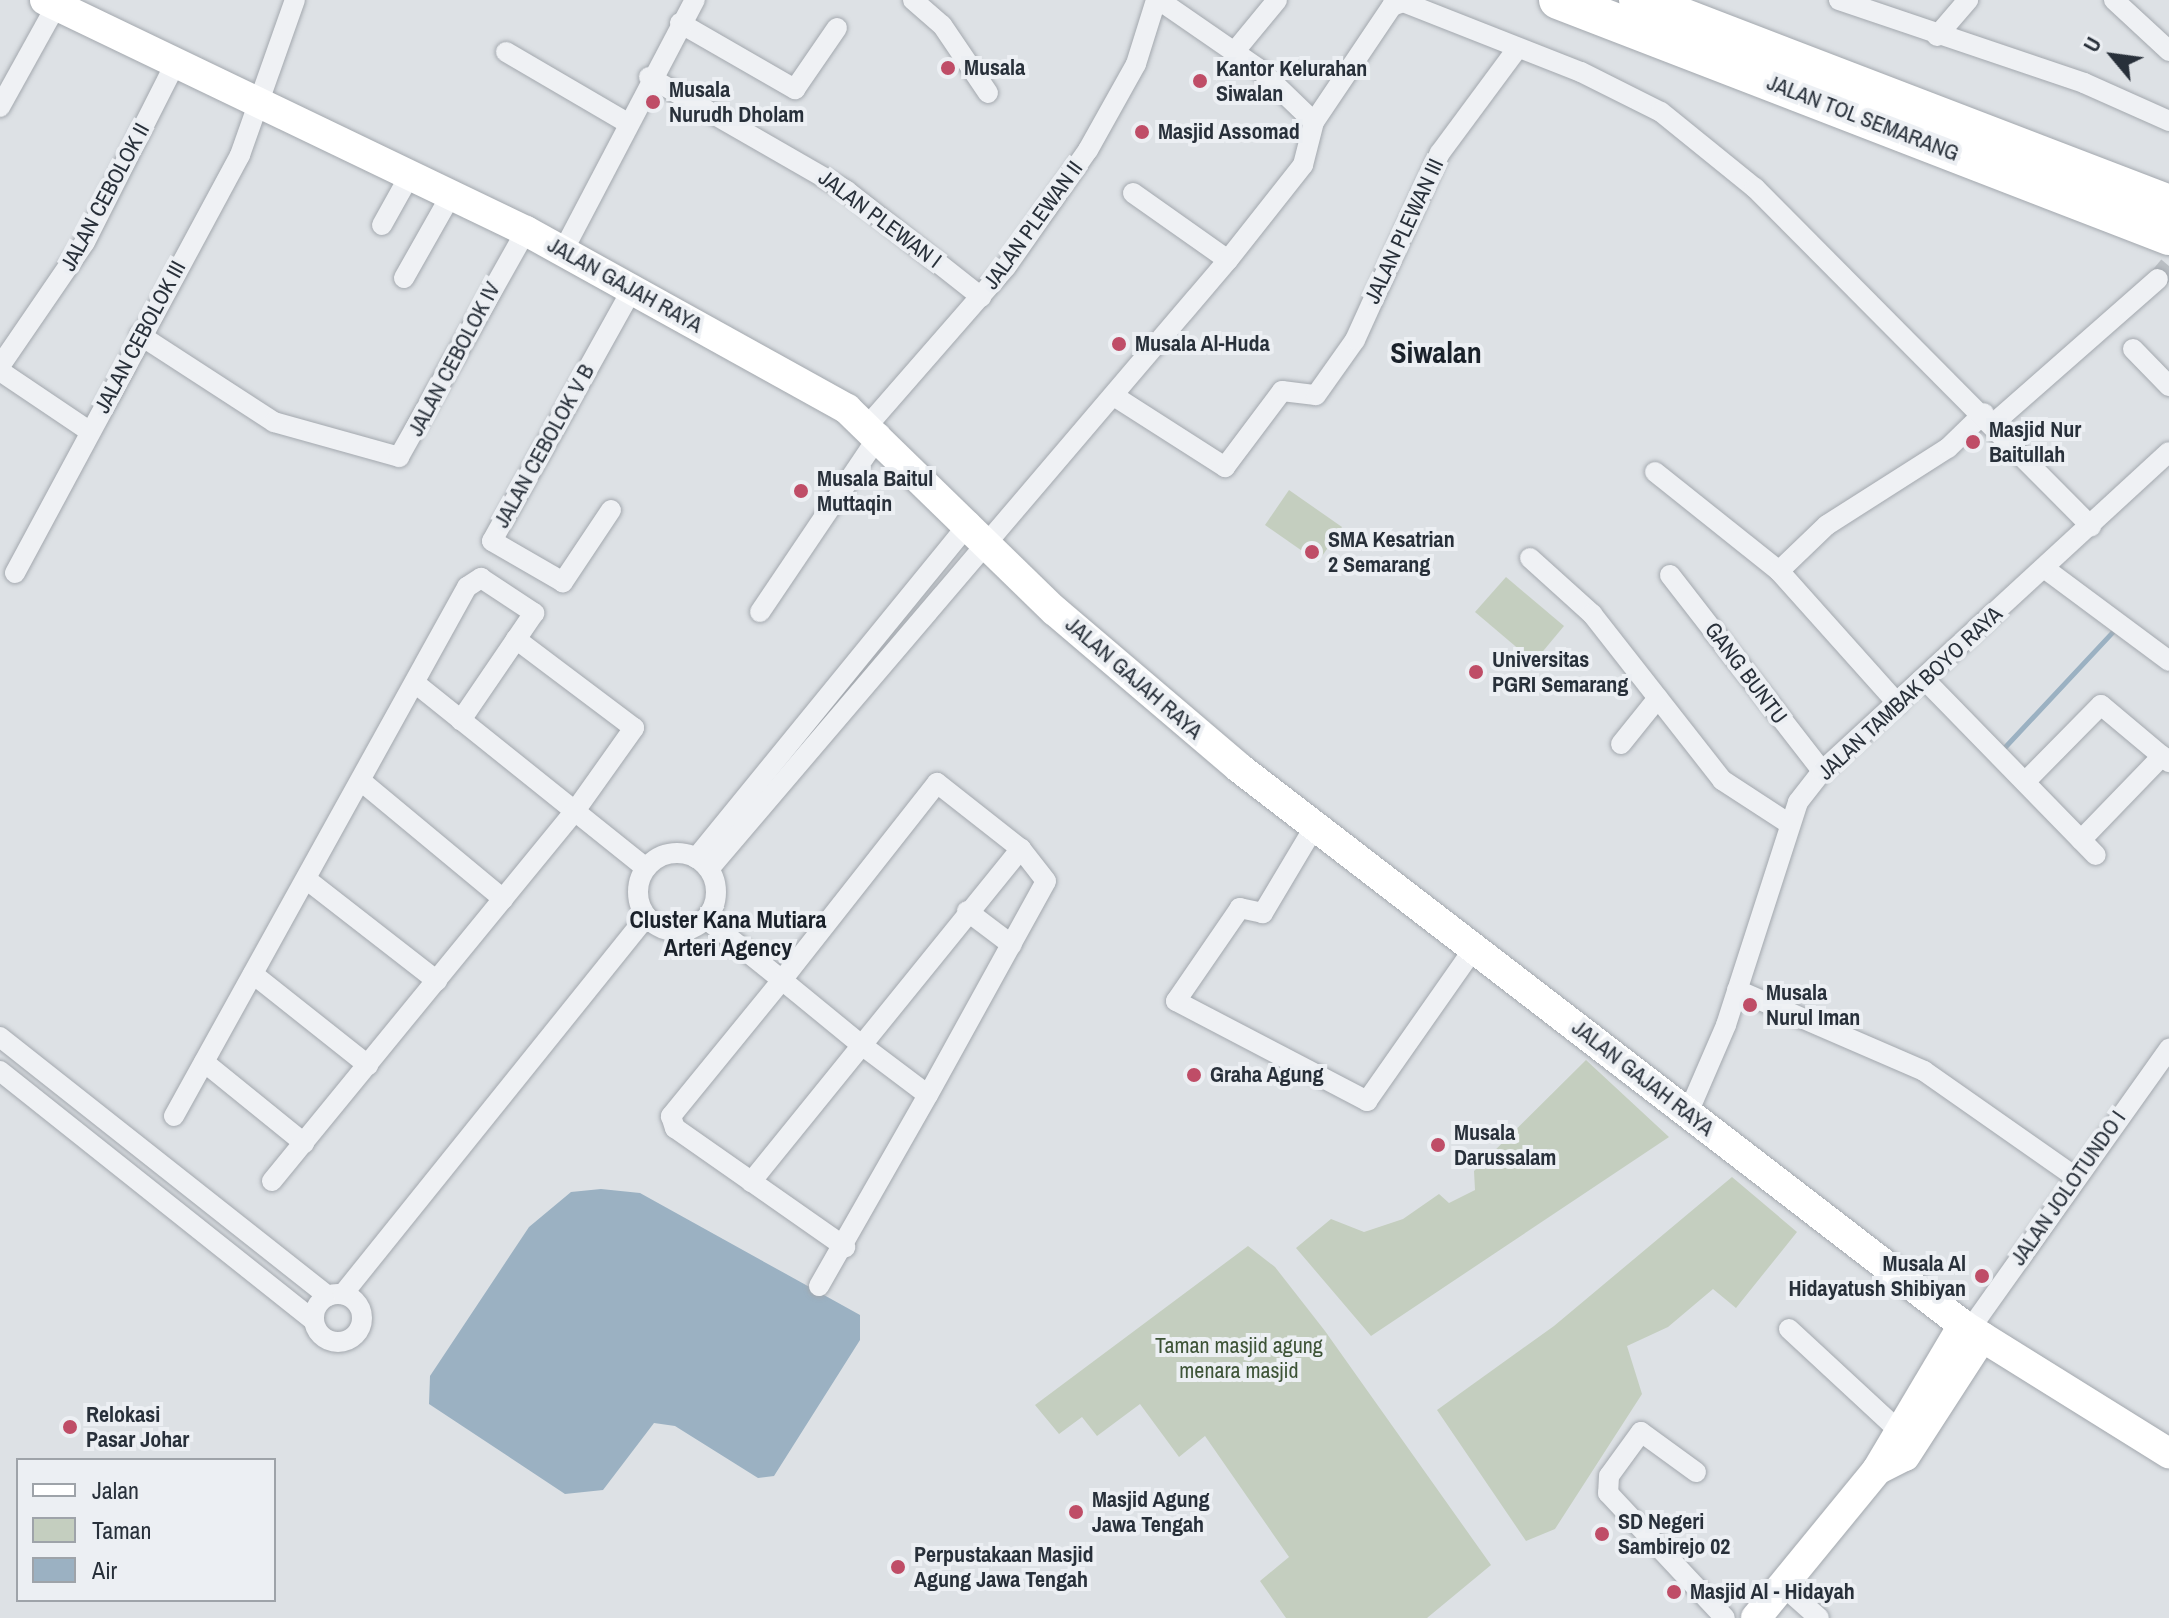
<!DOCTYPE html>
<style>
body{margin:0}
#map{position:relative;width:2169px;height:1618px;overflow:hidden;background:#dde1e5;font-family:"Archivo Narrow",sans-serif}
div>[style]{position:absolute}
.green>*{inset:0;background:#c4cebf}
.water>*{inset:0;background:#9bb1c2}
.stream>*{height:5px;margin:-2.5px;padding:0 2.5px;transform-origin:2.5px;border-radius:2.5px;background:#9bb1c2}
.minor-tunnel>*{height:20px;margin-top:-10px;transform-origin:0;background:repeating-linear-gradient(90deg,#b9bec3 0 20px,transparent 0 30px)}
.roads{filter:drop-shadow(0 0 2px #a3a8ae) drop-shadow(0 0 2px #a3a8ae)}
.minor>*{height:20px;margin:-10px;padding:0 10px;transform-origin:10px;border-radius:10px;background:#eff1f4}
.minor>.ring{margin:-10px;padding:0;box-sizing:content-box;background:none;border:20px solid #eff1f4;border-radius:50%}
.secondary>*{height:30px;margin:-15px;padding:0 15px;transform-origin:15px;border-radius:15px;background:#fff}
.motorway>*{height:38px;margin:-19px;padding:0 19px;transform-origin:19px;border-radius:19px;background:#fff}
.dots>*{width:22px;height:22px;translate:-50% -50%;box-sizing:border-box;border:4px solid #eceff3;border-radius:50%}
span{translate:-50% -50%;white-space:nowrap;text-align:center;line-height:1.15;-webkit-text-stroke:8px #eceff3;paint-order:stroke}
.poi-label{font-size:22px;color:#28303a;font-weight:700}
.left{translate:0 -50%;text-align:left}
.right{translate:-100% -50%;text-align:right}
.street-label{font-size:22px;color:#28303a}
.park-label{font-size:22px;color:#3e5437}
.neighbourhood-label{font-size:24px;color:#1a212a;font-weight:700}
.district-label{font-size:30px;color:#1a212a;font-weight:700}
.legend{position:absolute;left:16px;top:1458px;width:260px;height:144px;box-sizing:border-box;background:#eceff3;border:2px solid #9ea3a9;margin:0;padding:10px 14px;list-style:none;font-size:24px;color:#28303a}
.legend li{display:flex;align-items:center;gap:16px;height:40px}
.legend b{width:40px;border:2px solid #9ea3a9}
.north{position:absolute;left:2073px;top:16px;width:80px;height:80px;-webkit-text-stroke:6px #eceff3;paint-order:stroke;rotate:299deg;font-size:22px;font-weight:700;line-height:32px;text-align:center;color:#28303a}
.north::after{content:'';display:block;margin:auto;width:28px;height:36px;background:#28303a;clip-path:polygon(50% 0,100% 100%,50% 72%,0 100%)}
</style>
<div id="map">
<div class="green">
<i style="clip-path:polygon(1289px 490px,1342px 527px,1318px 562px,1265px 525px)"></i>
<i style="clip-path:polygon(1506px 577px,1564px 626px,1534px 662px,1475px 612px)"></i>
<i style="clip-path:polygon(1586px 1060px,1669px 1137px,1371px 1336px,1296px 1248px,1331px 1219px,1364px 1232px,1403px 1219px,1439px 1194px,1449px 1203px,1475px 1190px,1474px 1171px)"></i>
<i style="clip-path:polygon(1732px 1177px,1797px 1232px,1736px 1308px,1713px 1289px,1668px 1327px,1627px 1346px,1642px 1394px,1555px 1529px,1526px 1541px,1437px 1410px,1554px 1326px)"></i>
<i style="clip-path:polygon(1248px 1246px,1275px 1267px,1325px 1331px,1491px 1565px,1427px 1618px,1286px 1618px,1260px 1581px,1289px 1557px,1205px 1436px,1179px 1457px,1140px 1404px,1097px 1436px,1082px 1417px,1059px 1434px,1035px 1405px)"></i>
</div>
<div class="water">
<i style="clip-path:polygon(601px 1189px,640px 1193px,860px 1315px,860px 1340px,774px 1476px,758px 1478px,675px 1426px,654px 1423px,603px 1490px,565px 1494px,429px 1404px,430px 1376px,529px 1227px,571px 1192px)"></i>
</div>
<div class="stream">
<i style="left:2000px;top:752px;width:170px;rotate:-46.9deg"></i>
</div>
<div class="minor-tunnel">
<i style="left:2158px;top:279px;width:17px;rotate:-50deg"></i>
</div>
<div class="roads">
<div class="minor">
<i style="left:913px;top:0;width:38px;rotate:41deg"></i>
<i style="left:942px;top:25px;width:82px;rotate:55.9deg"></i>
<i style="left:1159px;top:0;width:121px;rotate:34.6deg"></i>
<i style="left:1259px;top:69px;width:76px;rotate:43.9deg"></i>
<i style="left:1839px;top:0;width:259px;rotate:18.7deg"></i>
<i style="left:2084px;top:83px;width:93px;rotate:24.1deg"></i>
<i style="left:2114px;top:0;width:75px;rotate:42.8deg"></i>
<i style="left:680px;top:23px;width:133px;rotate:29.9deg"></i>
<i style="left:795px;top:89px;width:74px;rotate:-55.5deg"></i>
<i style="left:1937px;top:36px;width:48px;rotate:-49.3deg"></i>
<i style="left:1235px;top:51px;width:66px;rotate:-50.5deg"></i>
<i style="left:506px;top:52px;width:139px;rotate:30.3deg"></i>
<i style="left:649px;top:77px;width:228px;rotate:29.9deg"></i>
<i style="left:847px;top:191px;width:171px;rotate:38.3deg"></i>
<i style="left:0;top:107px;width:115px;rotate:-61deg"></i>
<i style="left:1133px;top:193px;width:116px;rotate:35.2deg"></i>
<i style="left:382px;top:225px;width:60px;rotate:-60.9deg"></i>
<i style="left:563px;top:251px;width:284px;rotate:-62.3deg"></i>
<i style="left:404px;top:278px;width:98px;rotate:-60.5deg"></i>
<i style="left:140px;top:335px;width:160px;rotate:33deg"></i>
<i style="left:274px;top:422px;width:130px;rotate:15.6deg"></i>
<i style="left:399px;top:457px;width:259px;rotate:-60.7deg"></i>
<i style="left:2133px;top:349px;width:52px;rotate:45.8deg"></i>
<i style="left:0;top:366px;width:150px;rotate:-55.6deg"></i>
<i style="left:85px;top:242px;width:202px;rotate:-63.2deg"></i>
<i style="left:0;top:371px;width:107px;rotate:34deg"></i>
<i style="left:1114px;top:396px;width:132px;rotate:32.6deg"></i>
<i style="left:1225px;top:467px;width:95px;rotate:-53.1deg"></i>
<i style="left:1282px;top:391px;width:34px;rotate:7deg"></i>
<i style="left:1316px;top:395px;width:67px;rotate:-54.7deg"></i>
<i style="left:1355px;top:340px;width:205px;rotate:-65.6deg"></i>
<i style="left:1440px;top:153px;width:129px;rotate:-53.5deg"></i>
<i style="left:1994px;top:423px;width:218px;rotate:-41.3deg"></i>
<i style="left:869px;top:424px;width:208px;rotate:-48.9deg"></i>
<i style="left:1006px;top:267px;width:143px;rotate:-55deg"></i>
<i style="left:1088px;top:150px;width:98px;rotate:-60.8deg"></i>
<i style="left:1136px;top:64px;width:67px;rotate:-72.6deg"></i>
<i style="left:1655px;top:472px;width:159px;rotate:38.6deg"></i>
<i style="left:1779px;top:571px;width:178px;rotate:48.2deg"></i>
<i style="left:611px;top:510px;width:87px;rotate:123.7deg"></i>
<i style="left:563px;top:582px;width:82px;rotate:-150deg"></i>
<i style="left:492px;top:541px;width:288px;rotate:-60.9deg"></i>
<i style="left:1530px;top:558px;width:84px;rotate:42.1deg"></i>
<i style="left:1592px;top:614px;width:211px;rotate:51.9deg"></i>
<i style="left:1722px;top:780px;width:79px;rotate:33.1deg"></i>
<i style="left:2044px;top:568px;width:156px;rotate:36.6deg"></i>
<i style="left:1779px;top:571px;width:66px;rotate:-43.8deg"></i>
<i style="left:1827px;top:525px;width:143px;rotate:-32.5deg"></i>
<i style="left:1948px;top:448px;width:50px;rotate:-44.2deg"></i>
<i style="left:15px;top:573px;width:475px;rotate:-61.7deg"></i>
<i style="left:240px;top:155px;width:164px;rotate:-70.5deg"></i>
<i style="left:1670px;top:575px;width:248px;rotate:52.2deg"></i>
<i style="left:760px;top:612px;width:215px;rotate:-56deg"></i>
<i style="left:1926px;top:681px;width:243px;rotate:45.7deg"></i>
<i style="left:415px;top:683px;width:296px;rotate:38.7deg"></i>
<i style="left:1621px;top:744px;width:59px;rotate:-51.2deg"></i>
<i style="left:361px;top:781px;width:185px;rotate:39.7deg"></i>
<i style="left:2025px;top:782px;width:108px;rotate:-45.4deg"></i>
<i style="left:2101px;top:705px;width:89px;rotate:40deg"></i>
<i style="left:1316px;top:824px;width:104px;rotate:120.8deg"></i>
<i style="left:1263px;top:913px;width:24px;rotate:-168deg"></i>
<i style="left:1240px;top:908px;width:113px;rotate:124.5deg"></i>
<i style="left:1176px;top:1001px;width:216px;rotate:27.6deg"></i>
<i style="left:1367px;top:1101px;width:188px;rotate:-55deg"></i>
<i style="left:2081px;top:840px;width:117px;rotate:-46deg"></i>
<i class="ring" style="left:638px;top:853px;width:58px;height:58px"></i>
<i style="left:696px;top:858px;width:434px;rotate:-50.8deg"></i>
<i style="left:709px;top:869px;width:800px;rotate:-49.56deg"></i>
<i style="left:1228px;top:260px;width:121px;rotate:-51.7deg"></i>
<i style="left:1303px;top:165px;width:44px;rotate:-75.7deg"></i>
<i style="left:1314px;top:122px;width:140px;rotate:-56.1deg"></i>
<i style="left:1392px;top:6px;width:12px;rotate:-20deg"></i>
<i style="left:1403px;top:2px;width:191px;rotate:21.5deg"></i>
<i style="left:1581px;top:72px;width:89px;rotate:26.6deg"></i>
<i style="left:1661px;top:112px;width:121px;rotate:39deg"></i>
<i style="left:1755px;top:188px;width:477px;rotate:45.2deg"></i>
<i style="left:306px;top:879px;width:166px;rotate:37.9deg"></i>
<i style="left:967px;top:911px;width:56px;rotate:37.1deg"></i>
<i style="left:706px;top:919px;width:97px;rotate:38.8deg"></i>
<i style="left:782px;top:980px;width:99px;rotate:39.3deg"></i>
<i style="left:859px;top:1043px;width:86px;rotate:37deg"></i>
<i style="left:928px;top:1095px;width:244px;rotate:-61.1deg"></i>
<i style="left:1046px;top:881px;width:41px;rotate:-128deg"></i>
<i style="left:1021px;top:849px;width:107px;rotate:-141.8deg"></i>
<i style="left:937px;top:783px;width:251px;rotate:128.2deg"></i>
<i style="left:782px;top:980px;width:176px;rotate:129.2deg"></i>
<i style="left:671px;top:1116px;width:13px;rotate:72deg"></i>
<i style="left:675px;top:1128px;width:208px;rotate:35deg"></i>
<i style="left:253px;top:974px;width:147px;rotate:38.4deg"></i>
<i style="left:1737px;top:990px;width:204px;rotate:23.4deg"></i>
<i style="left:1924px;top:1071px;width:183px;rotate:35deg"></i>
<i style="left:0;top:1037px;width:418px;rotate:38.3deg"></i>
<i style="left:204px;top:1062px;width:129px;rotate:39deg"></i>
<i style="left:0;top:1071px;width:401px;rotate:38.5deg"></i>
<i style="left:1688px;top:1113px;width:96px;rotate:-66.6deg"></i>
<i style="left:1726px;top:1025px;width:234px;rotate:-72.1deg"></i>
<i style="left:1798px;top:802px;width:39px;rotate:-52deg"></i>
<i style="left:1822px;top:771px;width:471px;rotate:-42.6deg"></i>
<i style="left:174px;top:1116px;width:605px;rotate:-61.02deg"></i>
<i style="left:467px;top:587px;width:17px;rotate:-33deg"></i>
<i style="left:481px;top:578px;width:64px;rotate:33.4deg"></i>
<i style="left:534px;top:613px;width:130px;rotate:124.3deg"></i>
<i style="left:272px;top:1181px;width:478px;rotate:-50.7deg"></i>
<i style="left:575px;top:811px;width:102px;rotate:-54.6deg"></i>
<i style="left:634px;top:728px;width:148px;rotate:-143deg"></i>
<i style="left:751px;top:1182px;width:429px;rotate:-51deg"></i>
<i style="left:819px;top:1286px;width:220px;rotate:-60.3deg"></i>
<i class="ring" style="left:314px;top:1294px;width:28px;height:28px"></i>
<i style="left:343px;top:1294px;width:484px;rotate:-51.2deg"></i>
<i style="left:1789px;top:1329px;width:147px;rotate:42.8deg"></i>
<i style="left:1970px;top:1329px;width:344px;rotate:-54.6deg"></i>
<i style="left:1696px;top:1472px;width:68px;rotate:-144deg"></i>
<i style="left:1641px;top:1432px;width:54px;rotate:126deg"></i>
<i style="left:1609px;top:1476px;width:17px;rotate:93deg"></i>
<i style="left:1608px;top:1493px;width:171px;rotate:46.9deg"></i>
<i style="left:1783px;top:1586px;width:48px;rotate:41.6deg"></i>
</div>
<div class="secondary">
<i style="left:45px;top:0;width:534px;rotate:25.65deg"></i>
<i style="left:526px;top:231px;width:367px;rotate:29deg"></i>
<i style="left:847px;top:409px;width:290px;rotate:44.2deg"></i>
<i style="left:1055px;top:611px;width:240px;rotate:40.4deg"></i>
<i style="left:1238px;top:767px;width:915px;rotate:37.58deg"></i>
<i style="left:1963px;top:1325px;width:243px;rotate:31.9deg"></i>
<i style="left:1877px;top:1470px;width:31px;rotate:-27deg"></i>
<i style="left:1905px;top:1456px;width:142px;rotate:-57.1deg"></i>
<i style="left:1756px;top:1618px;width:191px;rotate:-50.7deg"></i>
<i style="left:1877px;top:1470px;width:169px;rotate:-59.3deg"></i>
</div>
<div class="motorway">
<i style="left:1558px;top:0;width:655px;rotate:21.12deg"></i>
<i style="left:1638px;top:0;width:569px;rotate:21.02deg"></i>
</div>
</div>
<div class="dots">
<i style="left:948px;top:68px;background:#bf4d67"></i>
<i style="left:1200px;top:81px;background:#bf4d67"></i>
<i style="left:653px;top:102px;background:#bf4d67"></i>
<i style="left:1142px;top:132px;background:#bf4d67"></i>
<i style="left:1119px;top:344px;background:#bf4d67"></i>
<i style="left:1973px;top:442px;background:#bf4d67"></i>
<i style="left:801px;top:491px;background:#bf4d67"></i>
<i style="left:1312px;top:552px;background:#bf4d67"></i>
<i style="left:1476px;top:672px;background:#bf4d67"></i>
<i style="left:1750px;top:1005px;background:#bf4d67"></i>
<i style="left:1194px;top:1075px;background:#bf4d67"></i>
<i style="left:1438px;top:1145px;background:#bf4d67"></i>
<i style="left:1982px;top:1276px;background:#bf4d67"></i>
<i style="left:70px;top:1427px;background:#bf4d67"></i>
<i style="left:1076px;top:1512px;background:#bf4d67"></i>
<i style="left:1602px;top:1534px;background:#bf4d67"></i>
<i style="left:898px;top:1567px;background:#bf4d67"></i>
<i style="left:1674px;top:1592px;background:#bf4d67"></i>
</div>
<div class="poi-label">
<span class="left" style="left:964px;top:68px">Musala</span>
<span class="left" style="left:1216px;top:81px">Kantor Kelurahan<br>Siwalan</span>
<span class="left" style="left:669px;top:102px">Musala<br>Nurudh Dholam</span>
<span class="left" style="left:1158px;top:132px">Masjid Assomad</span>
<span class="left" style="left:1135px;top:344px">Musala Al-Huda</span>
<span class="left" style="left:1989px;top:442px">Masjid Nur<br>Baitullah</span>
<span class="left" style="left:817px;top:491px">Musala Baitul<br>Muttaqin</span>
<span class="left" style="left:1328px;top:552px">SMA Kesatrian<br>2 Semarang</span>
<span class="left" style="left:1492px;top:672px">Universitas<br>PGRI Semarang</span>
<span class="left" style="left:1766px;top:1005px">Musala<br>Nurul Iman</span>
<span class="left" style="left:1210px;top:1075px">Graha Agung</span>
<span class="left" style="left:1454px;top:1145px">Musala<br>Darussalam</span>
<span class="right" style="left:1966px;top:1276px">Musala Al<br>Hidayatush Shibiyan</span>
<span class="left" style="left:86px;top:1427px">Relokasi<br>Pasar Johar</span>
<span class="left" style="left:1092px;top:1512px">Masjid Agung<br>Jawa Tengah</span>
<span class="left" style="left:1618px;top:1534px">SD Negeri<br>Sambirejo 02</span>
<span class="left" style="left:914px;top:1567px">Perpustakaan Masjid<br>Agung Jawa Tengah</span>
<span class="left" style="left:1690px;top:1592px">Masjid Al - Hidayah</span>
</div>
<div class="street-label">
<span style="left:1863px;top:118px;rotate:21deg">JALAN TOL SEMARANG</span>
<span style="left:105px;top:197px;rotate:-62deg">JALAN CEBOLOK II</span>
<span style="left:880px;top:219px;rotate:37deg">JALAN PLEWAN I</span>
<span style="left:1033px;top:225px;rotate:-54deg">JALAN PLEWAN II</span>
<span style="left:1404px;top:231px;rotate:-65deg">JALAN PLEWAN III</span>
<span style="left:625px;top:285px;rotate:29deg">JALAN GAJAH RAYA</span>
<span style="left:140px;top:337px;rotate:-62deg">JALAN CEBOLOK III</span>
<span style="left:454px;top:359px;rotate:-62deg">JALAN CEBOLOK IV</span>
<span style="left:544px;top:446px;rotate:-61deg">JALAN CEBOLOK V B</span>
<span style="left:1746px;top:673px;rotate:53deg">GANG BUNTU</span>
<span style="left:1134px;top:678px;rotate:41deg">JALAN GAJAH RAYA</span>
<span style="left:1910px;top:693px;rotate:-43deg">JALAN TAMBAK BOYO RAYA</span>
<span style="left:1643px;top:1078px;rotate:38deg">JALAN GAJAH RAYA</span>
<span style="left:2068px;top:1188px;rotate:-55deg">JALAN JOLOTUNDO I</span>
</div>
<div class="park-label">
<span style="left:1239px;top:1358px">Taman masjid agung<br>menara masjid</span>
</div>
<div class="neighbourhood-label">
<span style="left:728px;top:934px">Cluster Kana Mutiara<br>Arteri Agency</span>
</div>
<div class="district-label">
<span style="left:1436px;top:352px">Siwalan</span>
</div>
<ul class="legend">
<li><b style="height:10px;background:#fff"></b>Jalan</li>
<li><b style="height:22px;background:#c4cebf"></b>Taman</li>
<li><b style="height:22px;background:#9bb1c2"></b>Air</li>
</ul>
<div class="north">U</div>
</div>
